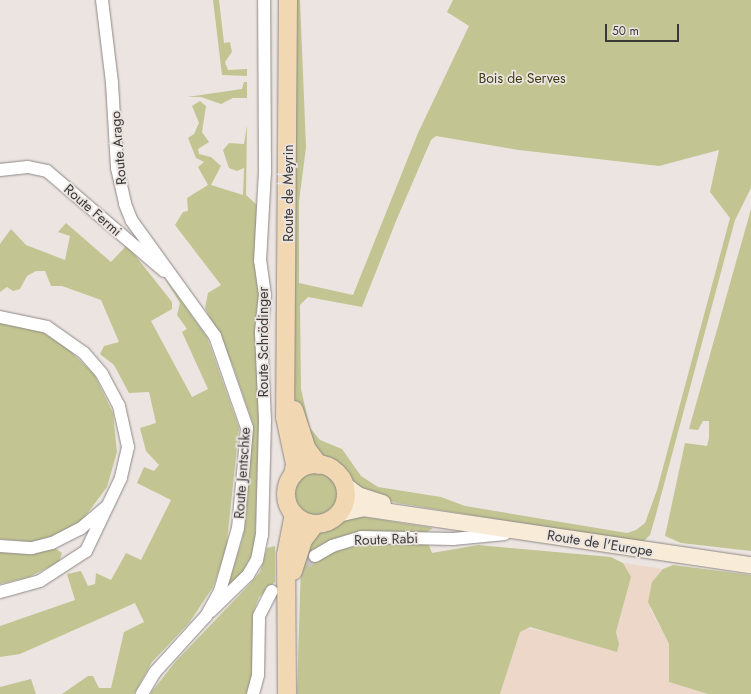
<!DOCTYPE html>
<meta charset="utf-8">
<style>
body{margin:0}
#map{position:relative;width:751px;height:694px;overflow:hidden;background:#ebe4e1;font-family:Jost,sans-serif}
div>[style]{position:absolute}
.industrial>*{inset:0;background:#ecd7c9}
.green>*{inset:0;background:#c2c591}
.round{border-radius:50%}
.street-tunnel>*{height:12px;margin-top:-6px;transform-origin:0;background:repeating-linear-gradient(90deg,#c8c2bf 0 12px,transparent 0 18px)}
.roads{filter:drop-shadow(0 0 1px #8e8885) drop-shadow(0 0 1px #8e8885)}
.street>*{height:12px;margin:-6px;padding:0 6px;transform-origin:6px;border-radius:6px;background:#fff}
.secondary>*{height:16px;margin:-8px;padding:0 8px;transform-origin:8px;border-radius:8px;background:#f8ecd9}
.primary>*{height:18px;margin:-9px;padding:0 9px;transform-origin:9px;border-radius:9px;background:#f2d8b2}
.primary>.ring{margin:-9px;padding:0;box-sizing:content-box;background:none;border:18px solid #f2d8b2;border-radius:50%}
span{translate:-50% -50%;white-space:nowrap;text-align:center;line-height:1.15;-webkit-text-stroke:3.5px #ebe4e1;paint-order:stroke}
.park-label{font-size:14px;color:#3e3f16}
.street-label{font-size:14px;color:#3b3938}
.scale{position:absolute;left:605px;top:24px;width:74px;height:18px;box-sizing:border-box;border:2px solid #3b3938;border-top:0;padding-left:5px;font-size:12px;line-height:14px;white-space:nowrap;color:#3b3938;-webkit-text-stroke:3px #ebe4e1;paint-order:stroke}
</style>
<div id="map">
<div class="industrial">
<i style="clip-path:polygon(623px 563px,663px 569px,657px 576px,650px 609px,669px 644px,669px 682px,708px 694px,500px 694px,520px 632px,525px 628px,619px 644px,616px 632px,631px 577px)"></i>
</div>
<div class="green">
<i style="clip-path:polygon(213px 0,219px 0,224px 43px,230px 42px,232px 52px,225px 62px,228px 70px,247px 69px,247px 76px,222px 75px)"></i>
<i style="clip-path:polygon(evenodd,295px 0,300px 0,306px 147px,299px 202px,299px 283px,353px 295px,418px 133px,469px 26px,447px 12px,453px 0,751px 0,751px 188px,735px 220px,655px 518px,650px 535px,642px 543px,397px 503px,360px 491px,338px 464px,319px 455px,296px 406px,294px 392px,295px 0,436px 136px,519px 150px,659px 166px,719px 150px,710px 192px,730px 218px,657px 490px,645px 523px,636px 530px,627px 533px,465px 506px,441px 497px,378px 487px,361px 476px,342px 449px,320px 440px,310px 428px,301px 389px,300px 305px,308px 297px,362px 307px,396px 221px,431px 140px,436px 136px)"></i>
<i style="clip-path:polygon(244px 82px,247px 82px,247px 98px,233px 98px,221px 104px,201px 97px,187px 97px,242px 89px)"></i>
<i style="clip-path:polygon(200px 101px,206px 106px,202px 132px,209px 142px,198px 149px,199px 154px,211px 157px,221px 166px,211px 185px,243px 195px,244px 168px,237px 171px,229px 168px,223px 150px,229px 143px,244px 144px,247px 125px,246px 195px,257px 205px,255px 242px,262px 287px,260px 474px,257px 485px,255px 548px,240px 578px,227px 589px,243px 537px,253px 424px,233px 366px,205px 308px,208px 293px,221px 285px,175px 225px,183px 212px,188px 211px,187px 198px,208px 185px,198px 167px,204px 162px,196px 158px,188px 138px,194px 134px,199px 123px,192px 106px)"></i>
<i style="clip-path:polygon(751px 209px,751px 551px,681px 543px,665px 536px,685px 443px,707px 446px,709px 438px,709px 421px,703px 421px,698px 430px,689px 429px)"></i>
<i style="clip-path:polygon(66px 223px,111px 262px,127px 245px,172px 302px,172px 309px,151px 321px,192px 397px,208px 389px,182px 332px,187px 329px,177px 315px,180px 303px,164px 277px,207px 337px,239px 428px,226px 551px,213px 587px,189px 623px,152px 662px,134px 694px,62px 694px,88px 676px,93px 676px,99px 688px,111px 688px,124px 632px,144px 622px,135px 603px,20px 654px,0 657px,0 626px,75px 600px,67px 574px,81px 571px,88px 586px,95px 584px,96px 573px,111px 580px,126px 553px,141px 560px,171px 500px,137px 483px,144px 467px,154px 471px,159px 465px,146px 451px,140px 428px,156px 423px,149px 392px,129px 393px,114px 365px,100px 354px,104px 346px,119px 342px,101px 300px,62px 286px,51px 286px,45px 271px,36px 271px,27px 276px,20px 289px,13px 291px,7px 287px,0 292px,0 244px,11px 229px,26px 245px,65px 260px,70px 236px,58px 232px)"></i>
<i style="clip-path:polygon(0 323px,38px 330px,61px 342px,94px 374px,113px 413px,117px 452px,107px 487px,81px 522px,61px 535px,33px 542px,0 539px)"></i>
<i class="round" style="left:295px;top:473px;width:42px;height:42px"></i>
<i style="clip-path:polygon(358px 516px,433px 528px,427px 532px,366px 532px,343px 536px,319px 546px,317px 562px,332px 552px,371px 542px,428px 543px,432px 553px,478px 545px,611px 557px,623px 563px,631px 577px,616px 632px,619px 644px,617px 652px,530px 627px,520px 632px,500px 694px,297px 694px,301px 562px,317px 531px)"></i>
<i style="clip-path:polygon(275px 546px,275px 582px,259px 597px,254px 610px,254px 666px,247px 694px,150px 694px,176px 661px,249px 585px,260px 572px,267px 548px)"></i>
<i style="clip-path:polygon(55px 548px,62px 553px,59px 562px,29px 577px,0 584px,0 552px,24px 554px)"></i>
<i style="clip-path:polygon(673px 565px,751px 575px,751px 694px,708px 694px,669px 682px,669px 644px,648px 602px,652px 582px,663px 569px)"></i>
<i style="clip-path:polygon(31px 679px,36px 694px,0 694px,0 687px)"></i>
</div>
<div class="street-tunnel">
<i style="left:292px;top:575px;width:30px;rotate:-40deg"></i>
</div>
<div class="roads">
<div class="street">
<i style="left:102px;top:0;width:84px;rotate:83.1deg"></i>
<i style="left:112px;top:83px;width:85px;rotate:86.6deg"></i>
<i style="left:117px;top:168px;width:37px;rotate:77deg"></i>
<i style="left:125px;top:204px;width:18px;rotate:68deg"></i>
<i style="left:132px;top:221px;width:142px;rotate:54.2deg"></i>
<i style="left:215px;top:336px;width:97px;rotate:70.8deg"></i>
<i style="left:247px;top:428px;width:100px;rotate:95.1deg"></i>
<i style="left:238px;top:528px;width:66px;rotate:105.9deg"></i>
<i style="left:220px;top:591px;width:29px;rotate:119deg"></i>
<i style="left:206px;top:616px;width:76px;rotate:132.3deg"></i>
<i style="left:155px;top:672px;width:26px;rotate:121deg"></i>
<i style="left:0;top:170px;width:28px;rotate:-6deg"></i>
<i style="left:28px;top:167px;width:19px;rotate:12deg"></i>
<i style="left:47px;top:171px;width:154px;rotate:40.5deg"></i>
<i style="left:0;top:317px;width:48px;rotate:12deg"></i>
<i style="left:47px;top:327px;width:45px;rotate:35.1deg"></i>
<i style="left:84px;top:353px;width:28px;rotate:49deg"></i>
<i style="left:102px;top:374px;width:36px;rotate:62deg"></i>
<i style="left:119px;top:406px;width:42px;rotate:77.6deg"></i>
<i style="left:128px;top:447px;width:32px;rotate:103deg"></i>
<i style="left:121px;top:478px;width:81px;rotate:115.6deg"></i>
<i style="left:86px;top:551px;width:55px;rotate:146.9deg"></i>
<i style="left:40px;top:581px;width:41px;rotate:164.6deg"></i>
<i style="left:0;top:546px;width:32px;rotate:4deg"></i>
<i style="left:32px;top:548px;width:21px;rotate:-14deg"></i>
<i style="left:52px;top:543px;width:31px;rotate:-27deg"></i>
<i style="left:80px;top:529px;width:33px;rotate:-40deg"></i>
<i style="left:315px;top:556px;width:20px;rotate:-30deg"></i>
<i style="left:332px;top:546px;width:30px;rotate:-17deg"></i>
<i style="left:361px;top:537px;width:92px;rotate:1.2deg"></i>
<i style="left:453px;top:539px;width:52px;rotate:-5.5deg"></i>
<i style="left:211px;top:611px;width:52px;rotate:-44.2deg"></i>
<i style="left:248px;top:575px;width:17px;rotate:-59deg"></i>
<i style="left:257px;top:560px;width:25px;rotate:-79deg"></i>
<i style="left:262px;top:535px;width:114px;rotate:-88.5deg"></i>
<i style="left:265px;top:421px;width:89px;rotate:-92.6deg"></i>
<i style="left:261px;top:332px;width:37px;rotate:-84deg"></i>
<i style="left:265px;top:295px;width:34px;rotate:-98deg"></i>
<i style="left:260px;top:261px;width:89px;rotate:-86.8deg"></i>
<i style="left:265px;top:172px;width:172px;rotate:-90.3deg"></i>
<i style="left:253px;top:694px;width:20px;rotate:-75deg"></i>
<i style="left:258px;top:675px;width:59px;rotate:-89deg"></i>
<i style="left:259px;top:616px;width:28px;rotate:-63deg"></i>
</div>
<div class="secondary">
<i style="left:345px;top:485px;width:16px;rotate:38deg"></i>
<i style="left:358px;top:495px;width:26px;rotate:18deg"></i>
<i style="left:338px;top:514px;width:26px;rotate:-13deg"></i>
<i style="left:363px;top:508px;width:392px;rotate:8.4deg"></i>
</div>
<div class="primary">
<i style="left:288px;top:0;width:417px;rotate:90.4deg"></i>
<i style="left:285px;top:417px;width:48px;rotate:78deg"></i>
<i style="left:295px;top:464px;width:11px;rotate:100deg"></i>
<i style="left:294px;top:410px;width:40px;rotate:72deg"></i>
<i style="left:306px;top:448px;width:21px;rotate:53deg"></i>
<i class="ring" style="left:286px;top:464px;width:42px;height:42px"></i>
<i style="left:293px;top:571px;width:33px;rotate:-72deg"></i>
<i style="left:303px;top:540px;width:20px;rotate:-53deg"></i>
<i style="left:287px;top:694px;width:139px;rotate:-90.4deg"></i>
<i style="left:286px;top:555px;width:42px;rotate:-79deg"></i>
</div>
</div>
<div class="park-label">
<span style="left:522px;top:78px">Bois de Serves</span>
</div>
<div class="street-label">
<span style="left:118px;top:148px;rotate:-95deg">Route Arago</span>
<span style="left:288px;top:193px;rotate:-90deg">Route de Meyrin</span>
<span style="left:93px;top:210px;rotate:41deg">Route Fermi</span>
<span style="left:263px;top:342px;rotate:-90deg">Route Schrödinger</span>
<span style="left:242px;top:473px;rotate:-86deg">Route Jentschke</span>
<span style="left:386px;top:539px;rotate:-2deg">Route Rabi</span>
<span style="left:600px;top:543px;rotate:9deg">Route de l'Europe</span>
</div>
<div class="scale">50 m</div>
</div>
